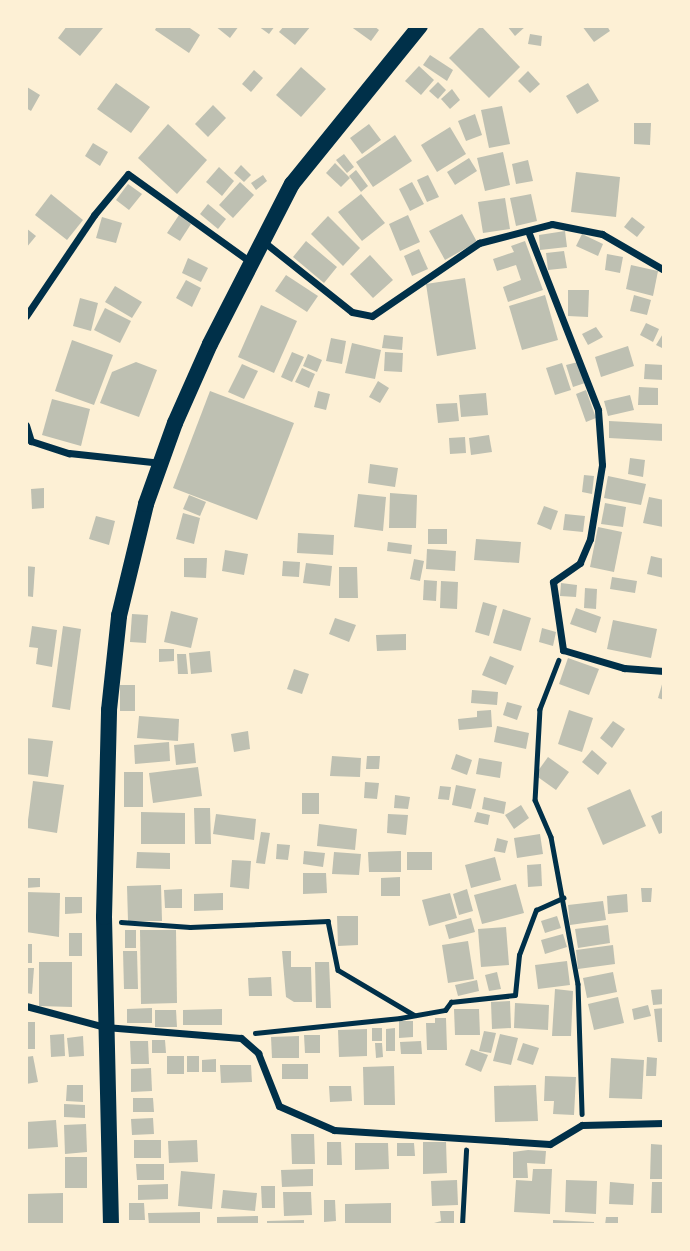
<!DOCTYPE html>
<style>
body{margin:0}
#map{position:relative;width:690px;height:1251px;overflow:hidden;background:#fdf0d5;font-family:Jost,sans-serif}
div>[style]{position:absolute}
.building>*{inset:0;background:#bec0b2}
.path>*{height:4.5px;margin:-2.25px;padding:0 2.25px;transform-origin:2.25px;border-radius:2.25px;background:#003049}
.minor>*{height:7px;margin:-3.5px;padding:0 3.5px;transform-origin:3.5px;border-radius:3.5px;background:#003049}
.primary>*{height:16px;margin:-8px;padding:0 8px;transform-origin:8px;border-radius:8px;background:#003049}
span{translate:-50% -50%;white-space:nowrap;text-align:center;line-height:1.15;-webkit-text-stroke:5px #fdf0d5;paint-order:stroke}
.frame{position:absolute;inset:0;border:28px solid #fdf0d5;pointer-events:none}
</style>
<div id="map">
<div class="building">
<i style="clip-path:polygon(67px 26px,101px 26px,103px 28px,80px 56px,58px 38px)"></i>
<i style="clip-path:polygon(157px 26px,187px 26px,200px 35px,189px 53px,155px 30px)"></i>
<i style="clip-path:polygon(215px 26px,239px 26px,230px 38px)"></i>
<i style="clip-path:polygon(258px 26px,275px 26px,269px 34px)"></i>
<i style="clip-path:polygon(284px 26px,311px 26px,295px 45px,279px 32px)"></i>
<i style="clip-path:polygon(350px 26px,374px 26px,379px 30px,371px 41px)"></i>
<i style="clip-path:polygon(481px 26px,520px 67px,489px 98px,449px 58px)"></i>
<i style="clip-path:polygon(507px 26px,526px 26px,515px 36px)"></i>
<i style="clip-path:polygon(582px 26px,607px 26px,610px 31px,594px 42px)"></i>
<i style="clip-path:polygon(530px 34px,542px 36px,541px 46px,528px 44px)"></i>
<i style="clip-path:polygon(430px 55px,453px 70px,447px 81px,423px 65px)"></i>
<i style="clip-path:polygon(419px 66px,434px 80px,421px 95px,405px 81px)"></i>
<i style="clip-path:polygon(301px 67px,326px 89px,301px 117px,276px 95px)"></i>
<i style="clip-path:polygon(254px 70px,263px 78px,251px 92px,242px 84px)"></i>
<i style="clip-path:polygon(528px 71px,540px 84px,530px 93px,518px 81px)"></i>
<i style="clip-path:polygon(438px 82px,446px 90px,438px 99px,429px 91px)"></i>
<i style="clip-path:polygon(116px 83px,150px 107px,131px 133px,97px 109px)"></i>
<i style="clip-path:polygon(588px 83px,599px 101px,577px 114px,566px 96px)"></i>
<i style="clip-path:polygon(27px 87px,40px 95px,31px 111px,26px 108px)"></i>
<i style="clip-path:polygon(452px 89px,460px 100px,450px 109px,441px 99px)"></i>
<i style="clip-path:polygon(213px 105px,226px 118px,208px 137px,195px 124px)"></i>
<i style="clip-path:polygon(502px 106px,510px 144px,489px 148px,481px 110px)"></i>
<i style="clip-path:polygon(475px 114px,482px 135px,466px 141px,458px 121px)"></i>
<i style="clip-path:polygon(634px 123px,651px 123px,650px 145px,634px 144px)"></i>
<i style="clip-path:polygon(168px 124px,207px 160px,177px 194px,138px 158px)"></i>
<i style="clip-path:polygon(369px 124px,381px 140px,362px 154px,350px 138px)"></i>
<i style="clip-path:polygon(450px 127px,466px 154px,437px 172px,421px 145px)"></i>
<i style="clip-path:polygon(395px 135px,412px 161px,373px 187px,356px 162px)"></i>
<i style="clip-path:polygon(93px 143px,108px 152px,100px 166px,85px 156px)"></i>
<i style="clip-path:polygon(503px 152px,510px 185px,485px 191px,477px 158px)"></i>
<i style="clip-path:polygon(344px 154px,354px 167px,347px 173px,336px 160px)"></i>
<i style="clip-path:polygon(469px 158px,477px 171px,455px 185px,447px 172px)"></i>
<i style="clip-path:polygon(528px 160px,533px 181px,516px 184px,512px 164px)"></i>
<i style="clip-path:polygon(335px 163px,350px 178px,341px 187px,326px 173px)"></i>
<i style="clip-path:polygon(241px 165px,251px 175px,244px 182px,234px 173px)"></i>
<i style="clip-path:polygon(219px 167px,234px 181px,222px 196px,206px 182px)"></i>
<i style="clip-path:polygon(356px 170px,368px 186px,361px 192px,349px 176px)"></i>
<i style="clip-path:polygon(576px 172px,620px 177px,616px 217px,571px 212px)"></i>
<i style="clip-path:polygon(263px 175px,267px 181px,256px 190px,251px 183px)"></i>
<i style="clip-path:polygon(428px 175px,439px 197px,427px 202px,417px 180px)"></i>
<i style="clip-path:polygon(240px 182px,254px 195px,233px 218px,219px 205px)"></i>
<i style="clip-path:polygon(412px 182px,424px 204px,410px 211px,399px 189px)"></i>
<i style="clip-path:polygon(128px 184px,142px 194px,129px 210px,116px 200px)"></i>
<i style="clip-path:polygon(51px 194px,83px 220px,67px 240px,35px 215px)"></i>
<i style="clip-path:polygon(361px 194px,385px 223px,362px 241px,338px 212px)"></i>
<i style="clip-path:polygon(531px 194px,537px 221px,516px 226px,510px 198px)"></i>
<i style="clip-path:polygon(505px 198px,510px 229px,483px 233px,478px 202px)"></i>
<i style="clip-path:polygon(208px 204px,226px 219px,218px 229px,200px 214px)"></i>
<i style="clip-path:polygon(462px 214px,477px 242px,445px 260px,429px 231px)"></i>
<i style="clip-path:polygon(179px 215px,191px 224px,180px 241px,167px 233px)"></i>
<i style="clip-path:polygon(408px 215px,420px 242px,400px 251px,389px 224px)"></i>
<i style="clip-path:polygon(328px 216px,360px 248px,343px 266px,311px 234px)"></i>
<i style="clip-path:polygon(102px 217px,122px 223px,116px 243px,96px 238px)"></i>
<i style="clip-path:polygon(632px 217px,645px 227px,637px 237px,624px 227px)"></i>
<i style="clip-path:polygon(26px 228px,36px 236px,26px 248px)"></i>
<i style="clip-path:polygon(565px 231px,567px 247px,540px 250px,539px 235px)"></i>
<i style="clip-path:polygon(582px 234px,603px 244px,598px 256px,576px 246px)"></i>
<i style="clip-path:polygon(306px 241px,337px 267px,324px 283px,293px 257px)"></i>
<i style="clip-path:polygon(525px 241px,543px 290px,508px 302px,503px 287px,521px 280px,516px 265px,497px 271px,493px 259px,514px 252px,511px 246px)"></i>
<i style="clip-path:polygon(419px 249px,428px 269px,412px 276px,404px 256px)"></i>
<i style="clip-path:polygon(564px 251px,567px 268px,548px 270px,546px 253px)"></i>
<i style="clip-path:polygon(607px 254px,623px 257px,620px 273px,605px 270px)"></i>
<i style="clip-path:polygon(370px 255px,393px 280px,373px 298px,350px 274px)"></i>
<i style="clip-path:polygon(188px 258px,208px 268px,201px 282px,182px 273px)"></i>
<i style="clip-path:polygon(631px 265px,658px 271px,653px 296px,626px 289px)"></i>
<i style="clip-path:polygon(286px 275px,318px 296px,307px 312px,275px 291px)"></i>
<i style="clip-path:polygon(465px 278px,476px 349px,437px 356px,426px 284px)"></i>
<i style="clip-path:polygon(186px 280px,201px 288px,192px 307px,176px 298px)"></i>
<i style="clip-path:polygon(115px 286px,142px 302px,132px 318px,105px 302px)"></i>
<i style="clip-path:polygon(568px 290px,589px 290px,588px 317px,568px 316px)"></i>
<i style="clip-path:polygon(545px 295px,558px 340px,522px 350px,509px 306px)"></i>
<i style="clip-path:polygon(634px 295px,651px 300px,647px 315px,630px 311px)"></i>
<i style="clip-path:polygon(80px 298px,98px 303px,91px 331px,73px 326px)"></i>
<i style="clip-path:polygon(261px 305px,297px 321px,274px 373px,238px 357px)"></i>
<i style="clip-path:polygon(105px 308px,131px 321px,120px 343px,94px 330px)"></i>
<i style="clip-path:polygon(646px 323px,659px 329px,653px 342px,640px 335px)"></i>
<i style="clip-path:polygon(596px 327px,603px 337px,588px 345px,582px 334px)"></i>
<i style="clip-path:polygon(664px 332px,664px 349px,656px 345px)"></i>
<i style="clip-path:polygon(384px 335px,403px 337px,402px 350px,382px 348px)"></i>
<i style="clip-path:polygon(331px 338px,346px 341px,342px 364px,326px 361px)"></i>
<i style="clip-path:polygon(72px 340px,113px 355px,94px 405px,55px 391px)"></i>
<i style="clip-path:polygon(352px 343px,381px 350px,375px 379px,345px 373px)"></i>
<i style="clip-path:polygon(628px 346px,634px 366px,601px 377px,595px 357px)"></i>
<i style="clip-path:polygon(292px 352px,304px 357px,292px 382px,281px 377px)"></i>
<i style="clip-path:polygon(385px 352px,403px 353px,402px 372px,384px 371px)"></i>
<i style="clip-path:polygon(308px 354px,322px 360px,317px 372px,303px 366px)"></i>
<i style="clip-path:polygon(136px 362px,157px 370px,139px 417px,100px 403px,112px 372px)"></i>
<i style="clip-path:polygon(578px 362px,585px 383px,573px 387px,566px 365px)"></i>
<i style="clip-path:polygon(562px 363px,571px 390px,555px 395px,546px 368px)"></i>
<i style="clip-path:polygon(242px 364px,258px 371px,244px 399px,228px 392px)"></i>
<i style="clip-path:polygon(645px 364px,664px 365px,664px 380px,644px 379px)"></i>
<i style="clip-path:polygon(302px 368px,315px 374px,309px 388px,295px 382px)"></i>
<i style="clip-path:polygon(378px 381px,389px 388px,380px 403px,369px 397px)"></i>
<i style="clip-path:polygon(639px 387px,658px 388px,658px 405px,638px 405px)"></i>
<i style="clip-path:polygon(586px 390px,596px 418px,586px 422px,576px 394px)"></i>
<i style="clip-path:polygon(210px 391px,294px 423px,257px 520px,173px 488px)"></i>
<i style="clip-path:polygon(318px 391px,330px 394px,326px 410px,314px 407px)"></i>
<i style="clip-path:polygon(486px 393px,488px 415px,461px 417px,459px 395px)"></i>
<i style="clip-path:polygon(630px 395px,634px 410px,608px 416px,604px 401px)"></i>
<i style="clip-path:polygon(52px 399px,90px 409px,81px 446px,42px 435px)"></i>
<i style="clip-path:polygon(457px 403px,459px 421px,438px 423px,436px 404px)"></i>
<i style="clip-path:polygon(609px 421px,664px 424px,664px 441px,609px 438px)"></i>
<i style="clip-path:polygon(489px 435px,492px 452px,471px 455px,469px 438px)"></i>
<i style="clip-path:polygon(465px 437px,466px 453px,450px 454px,449px 438px)"></i>
<i style="clip-path:polygon(630px 458px,645px 460px,643px 477px,628px 474px)"></i>
<i style="clip-path:polygon(370px 464px,398px 468px,395px 487px,368px 483px)"></i>
<i style="clip-path:polygon(584px 475px,594px 476px,592px 494px,582px 492px)"></i>
<i style="clip-path:polygon(608px 476px,646px 484px,641px 505px,604px 498px)"></i>
<i style="clip-path:polygon(44px 488px,44px 508px,32px 509px,31px 489px)"></i>
<i style="clip-path:polygon(390px 493px,417px 495px,416px 528px,389px 528px)"></i>
<i style="clip-path:polygon(358px 494px,386px 497px,383px 531px,354px 527px)"></i>
<i style="clip-path:polygon(189px 495px,206px 502px,200px 516px,183px 509px)"></i>
<i style="clip-path:polygon(649px 497px,664px 500px,663px 527px,643px 523px)"></i>
<i style="clip-path:polygon(605px 503px,626px 507px,623px 527px,601px 524px)"></i>
<i style="clip-path:polygon(544px 506px,558px 511px,551px 530px,537px 524px)"></i>
<i style="clip-path:polygon(183px 513px,200px 518px,194px 544px,176px 539px)"></i>
<i style="clip-path:polygon(565px 514px,585px 516px,583px 532px,563px 530px)"></i>
<i style="clip-path:polygon(96px 516px,115px 521px,109px 545px,89px 539px)"></i>
<i style="clip-path:polygon(598px 527px,622px 532px,614px 572px,590px 567px)"></i>
<i style="clip-path:polygon(428px 529px,447px 529px,447px 544px,428px 544px)"></i>
<i style="clip-path:polygon(298px 533px,334px 535px,333px 555px,297px 553px)"></i>
<i style="clip-path:polygon(476px 539px,521px 542px,519px 563px,474px 560px)"></i>
<i style="clip-path:polygon(388px 542px,412px 545px,411px 554px,387px 551px)"></i>
<i style="clip-path:polygon(427px 549px,456px 551px,455px 571px,426px 569px)"></i>
<i style="clip-path:polygon(225px 550px,248px 554px,244px 575px,222px 571px)"></i>
<i style="clip-path:polygon(651px 556px,664px 559px,664px 578px,647px 574px)"></i>
<i style="clip-path:polygon(184px 558px,207px 558px,206px 578px,184px 577px)"></i>
<i style="clip-path:polygon(414px 559px,424px 561px,420px 581px,410px 579px)"></i>
<i style="clip-path:polygon(283px 561px,300px 562px,299px 577px,282px 576px)"></i>
<i style="clip-path:polygon(306px 563px,332px 566px,330px 586px,303px 583px)"></i>
<i style="clip-path:polygon(26px 566px,35px 567px,33px 597px,26px 596px)"></i>
<i style="clip-path:polygon(339px 567px,357px 567px,358px 598px,339px 598px)"></i>
<i style="clip-path:polygon(612px 577px,637px 581px,635px 593px,610px 589px)"></i>
<i style="clip-path:polygon(424px 580px,437px 581px,436px 601px,423px 600px)"></i>
<i style="clip-path:polygon(441px 581px,458px 582px,457px 609px,440px 608px)"></i>
<i style="clip-path:polygon(561px 583px,577px 585px,576px 597px,560px 596px)"></i>
<i style="clip-path:polygon(585px 588px,597px 589px,596px 609px,584px 608px)"></i>
<i style="clip-path:polygon(483px 602px,497px 606px,489px 636px,475px 632px)"></i>
<i style="clip-path:polygon(576px 608px,601px 617px,596px 633px,570px 624px)"></i>
<i style="clip-path:polygon(503px 609px,531px 618px,521px 651px,493px 643px)"></i>
<i style="clip-path:polygon(171px 611px,198px 618px,191px 648px,164px 642px)"></i>
<i style="clip-path:polygon(132px 614px,148px 615px,146px 643px,130px 642px)"></i>
<i style="clip-path:polygon(335px 618px,356px 625px,349px 642px,329px 634px)"></i>
<i style="clip-path:polygon(613px 620px,657px 629px,651px 658px,607px 649px)"></i>
<i style="clip-path:polygon(32px 626px,57px 630px,52px 667px,36px 664px,38px 648px,29px 647px)"></i>
<i style="clip-path:polygon(63px 626px,81px 629px,70px 710px,52px 707px)"></i>
<i style="clip-path:polygon(542px 628px,556px 632px,553px 646px,539px 642px)"></i>
<i style="clip-path:polygon(406px 634px,406px 650px,377px 651px,376px 635px)"></i>
<i style="clip-path:polygon(159px 649px,174px 649px,174px 661px,159px 662px)"></i>
<i style="clip-path:polygon(210px 651px,212px 672px,191px 674px,189px 653px)"></i>
<i style="clip-path:polygon(177px 654px,186px 654px,188px 674px,178px 674px)"></i>
<i style="clip-path:polygon(490px 656px,514px 666px,506px 685px,482px 675px)"></i>
<i style="clip-path:polygon(568px 658px,599px 669px,589px 695px,559px 684px)"></i>
<i style="clip-path:polygon(294px 669px,309px 674px,302px 694px,287px 689px)"></i>
<i style="clip-path:polygon(663px 681px,664px 681px,664px 700px,658px 698px)"></i>
<i style="clip-path:polygon(120px 685px,135px 685px,135px 711px,120px 711px)"></i>
<i style="clip-path:polygon(472px 690px,498px 692px,497px 705px,471px 703px)"></i>
<i style="clip-path:polygon(507px 702px,522px 706px,517px 720px,503px 715px)"></i>
<i style="clip-path:polygon(491px 710px,492px 727px,459px 730px,458px 719px,477px 717px,477px 711px)"></i>
<i style="clip-path:polygon(569px 710px,593px 718px,582px 752px,558px 744px)"></i>
<i style="clip-path:polygon(139px 716px,179px 719px,178px 741px,137px 738px)"></i>
<i style="clip-path:polygon(613px 721px,625px 729px,612px 748px,600px 738px)"></i>
<i style="clip-path:polygon(497px 726px,529px 733px,526px 749px,494px 742px)"></i>
<i style="clip-path:polygon(248px 731px,250px 749px,234px 752px,231px 734px)"></i>
<i style="clip-path:polygon(26px 738px,53px 741px,48px 777px,26px 774px)"></i>
<i style="clip-path:polygon(169px 742px,170px 761px,135px 764px,134px 745px)"></i>
<i style="clip-path:polygon(194px 743px,196px 763px,176px 765px,174px 745px)"></i>
<i style="clip-path:polygon(592px 750px,607px 763px,598px 775px,582px 762px)"></i>
<i style="clip-path:polygon(456px 754px,472px 760px,467px 775px,451px 769px)"></i>
<i style="clip-path:polygon(332px 756px,361px 758px,360px 777px,330px 776px)"></i>
<i style="clip-path:polygon(367px 756px,380px 756px,379px 769px,366px 769px)"></i>
<i style="clip-path:polygon(548px 757px,569px 772px,556px 790px,535px 775px)"></i>
<i style="clip-path:polygon(479px 758px,502px 762px,500px 778px,476px 774px)"></i>
<i style="clip-path:polygon(198px 767px,202px 796px,153px 803px,149px 773px)"></i>
<i style="clip-path:polygon(124px 772px,143px 772px,143px 807px,124px 807px)"></i>
<i style="clip-path:polygon(33px 781px,64px 785px,57px 833px,27px 828px)"></i>
<i style="clip-path:polygon(365px 782px,379px 783px,377px 799px,364px 798px)"></i>
<i style="clip-path:polygon(456px 785px,476px 789px,471px 809px,452px 805px)"></i>
<i style="clip-path:polygon(440px 786px,451px 787px,449px 800px,438px 799px)"></i>
<i style="clip-path:polygon(630px 789px,646px 826px,603px 845px,587px 808px)"></i>
<i style="clip-path:polygon(302px 793px,319px 793px,319px 814px,302px 814px)"></i>
<i style="clip-path:polygon(395px 795px,410px 797px,408px 809px,394px 808px)"></i>
<i style="clip-path:polygon(484px 797px,506px 802px,504px 814px,482px 809px)"></i>
<i style="clip-path:polygon(521px 805px,529px 818px,514px 829px,505px 815px)"></i>
<i style="clip-path:polygon(194px 808px,210px 808px,211px 844px,195px 844px)"></i>
<i style="clip-path:polygon(664px 810px,664px 832px,659px 834px,651px 816px)"></i>
<i style="clip-path:polygon(141px 812px,185px 813px,185px 844px,141px 844px)"></i>
<i style="clip-path:polygon(477px 812px,490px 815px,488px 825px,474px 822px)"></i>
<i style="clip-path:polygon(216px 814px,256px 819px,254px 840px,213px 834px)"></i>
<i style="clip-path:polygon(388px 814px,408px 815px,406px 835px,387px 833px)"></i>
<i style="clip-path:polygon(319px 824px,357px 829px,355px 850px,317px 846px)"></i>
<i style="clip-path:polygon(261px 832px,270px 833px,265px 864px,256px 863px)"></i>
<i style="clip-path:polygon(540px 834px,543px 854px,517px 858px,514px 838px)"></i>
<i style="clip-path:polygon(497px 838px,508px 841px,505px 853px,494px 851px)"></i>
<i style="clip-path:polygon(277px 844px,290px 845px,288px 860px,276px 859px)"></i>
<i style="clip-path:polygon(304px 851px,325px 853px,323px 867px,303px 864px)"></i>
<i style="clip-path:polygon(401px 851px,401px 872px,369px 872px,368px 852px)"></i>
<i style="clip-path:polygon(137px 852px,170px 853px,170px 869px,136px 868px)"></i>
<i style="clip-path:polygon(334px 852px,361px 854px,359px 875px,332px 874px)"></i>
<i style="clip-path:polygon(407px 852px,432px 852px,432px 870px,407px 870px)"></i>
<i style="clip-path:polygon(495px 857px,501px 880px,471px 888px,465px 865px)"></i>
<i style="clip-path:polygon(232px 860px,251px 861px,249px 889px,230px 887px)"></i>
<i style="clip-path:polygon(541px 864px,542px 886px,528px 887px,527px 865px)"></i>
<i style="clip-path:polygon(303px 873px,326px 873px,327px 893px,303px 894px)"></i>
<i style="clip-path:polygon(400px 877px,400px 896px,381px 896px,381px 878px)"></i>
<i style="clip-path:polygon(26px 878px,40px 878px,40px 887px,26px 888px)"></i>
<i style="clip-path:polygon(516px 884px,524px 913px,482px 924px,474px 895px)"></i>
<i style="clip-path:polygon(161px 885px,162px 921px,128px 921px,127px 886px)"></i>
<i style="clip-path:polygon(641px 888px,652px 888px,651px 902px,642px 902px)"></i>
<i style="clip-path:polygon(182px 889px,182px 908px,165px 908px,164px 890px)"></i>
<i style="clip-path:polygon(467px 889px,473px 911px,459px 915px,453px 894px)"></i>
<i style="clip-path:polygon(26px 892px,60px 893px,59px 937px,26px 932px)"></i>
<i style="clip-path:polygon(223px 893px,223px 910px,194px 911px,194px 894px)"></i>
<i style="clip-path:polygon(450px 893px,457px 918px,429px 926px,422px 900px)"></i>
<i style="clip-path:polygon(627px 894px,628px 912px,608px 914px,607px 896px)"></i>
<i style="clip-path:polygon(65px 897px,82px 897px,82px 913px,65px 914px)"></i>
<i style="clip-path:polygon(603px 901px,606px 920px,570px 925px,568px 905px)"></i>
<i style="clip-path:polygon(337px 916px,358px 916px,358px 945px,338px 946px)"></i>
<i style="clip-path:polygon(557px 916px,561px 928px,545px 933px,541px 921px)"></i>
<i style="clip-path:polygon(471px 918px,475px 932px,449px 939px,445px 925px)"></i>
<i style="clip-path:polygon(608px 925px,610px 943px,578px 948px,575px 929px)"></i>
<i style="clip-path:polygon(506px 927px,509px 965px,481px 967px,478px 929px)"></i>
<i style="clip-path:polygon(125px 930px,136px 930px,136px 948px,125px 948px)"></i>
<i style="clip-path:polygon(140px 930px,176px 930px,177px 1003px,141px 1004px)"></i>
<i style="clip-path:polygon(69px 933px,82px 933px,82px 956px,69px 956px)"></i>
<i style="clip-path:polygon(563px 934px,567px 947px,545px 954px,541px 940px)"></i>
<i style="clip-path:polygon(468px 941px,474px 979px,448px 983px,442px 945px)"></i>
<i style="clip-path:polygon(26px 944px,32px 944px,32px 963px,26px 963px)"></i>
<i style="clip-path:polygon(613px 945px,615px 964px,578px 969px,576px 950px)"></i>
<i style="clip-path:polygon(123px 951px,137px 951px,138px 989px,124px 989px)"></i>
<i style="clip-path:polygon(282px 951px,291px 951px,291px 967px,311px 967px,312px 1002px,294px 1002px,286px 997px)"></i>
<i style="clip-path:polygon(567px 961px,570px 985px,538px 989px,535px 965px)"></i>
<i style="clip-path:polygon(39px 962px,72px 962px,72px 1007px,39px 1006px)"></i>
<i style="clip-path:polygon(315px 962px,329px 962px,331px 1008px,316px 1008px)"></i>
<i style="clip-path:polygon(26px 968px,34px 968px,32px 994px,26px 993px)"></i>
<i style="clip-path:polygon(497px 972px,501px 989px,489px 991px,485px 975px)"></i>
<i style="clip-path:polygon(613px 972px,617px 992px,587px 998px,583px 978px)"></i>
<i style="clip-path:polygon(271px 977px,272px 996px,249px 996px,248px 978px)"></i>
<i style="clip-path:polygon(477px 980px,479px 991px,458px 996px,455px 985px)"></i>
<i style="clip-path:polygon(555px 989px,573px 991px,571px 1036px,552px 1036px)"></i>
<i style="clip-path:polygon(664px 989px,664px 1004px,653px 1005px,651px 990px)"></i>
<i style="clip-path:polygon(618px 997px,624px 1023px,594px 1030px,588px 1004px)"></i>
<i style="clip-path:polygon(510px 1001px,511px 1028px,492px 1029px,491px 1002px)"></i>
<i style="clip-path:polygon(515px 1003px,549px 1005px,548px 1030px,514px 1028px)"></i>
<i style="clip-path:polygon(648px 1005px,651px 1016px,634px 1020px,632px 1009px)"></i>
<i style="clip-path:polygon(152px 1008px,152px 1023px,127px 1023px,127px 1009px)"></i>
<i style="clip-path:polygon(664px 1008px,664px 1042px,658px 1042px,654px 1009px)"></i>
<i style="clip-path:polygon(222px 1009px,222px 1025px,183px 1025px,183px 1010px)"></i>
<i style="clip-path:polygon(454px 1009px,479px 1009px,480px 1035px,455px 1035px)"></i>
<i style="clip-path:polygon(155px 1010px,176px 1010px,177px 1027px,155px 1027px)"></i>
<i style="clip-path:polygon(435px 1018px,446px 1018px,447px 1050px,427px 1050px,426px 1023px,435px 1023px)"></i>
<i style="clip-path:polygon(399px 1021px,413px 1021px,413px 1037px,399px 1038px)"></i>
<i style="clip-path:polygon(26px 1022px,35px 1022px,35px 1049px,26px 1049px)"></i>
<i style="clip-path:polygon(372px 1028px,382px 1028px,382px 1041px,372px 1041px)"></i>
<i style="clip-path:polygon(395px 1028px,395px 1051px,386px 1051px,386px 1029px)"></i>
<i style="clip-path:polygon(367px 1029px,367px 1056px,339px 1057px,338px 1030px)"></i>
<i style="clip-path:polygon(484px 1031px,496px 1033px,491px 1053px,479px 1051px)"></i>
<i style="clip-path:polygon(64px 1034px,65px 1056px,51px 1057px,50px 1035px)"></i>
<i style="clip-path:polygon(500px 1034px,518px 1038px,511px 1065px,493px 1061px)"></i>
<i style="clip-path:polygon(304px 1035px,320px 1035px,320px 1053px,305px 1053px)"></i>
<i style="clip-path:polygon(83px 1036px,84px 1056px,69px 1057px,67px 1038px)"></i>
<i style="clip-path:polygon(299px 1036px,299px 1058px,272px 1058px,271px 1037px)"></i>
<i style="clip-path:polygon(152px 1040px,165px 1040px,166px 1053px,152px 1053px)"></i>
<i style="clip-path:polygon(130px 1041px,148px 1041px,149px 1064px,131px 1064px)"></i>
<i style="clip-path:polygon(421px 1041px,422px 1054px,401px 1054px,400px 1042px)"></i>
<i style="clip-path:polygon(375px 1043px,382px 1043px,383px 1057px,376px 1058px)"></i>
<i style="clip-path:polygon(523px 1043px,539px 1048px,533px 1065px,517px 1060px)"></i>
<i style="clip-path:polygon(471px 1049px,488px 1055px,481px 1072px,465px 1065px)"></i>
<i style="clip-path:polygon(33px 1056px,38px 1082px,26px 1084px,26px 1057px)"></i>
<i style="clip-path:polygon(167px 1056px,184px 1056px,184px 1074px,167px 1074px)"></i>
<i style="clip-path:polygon(187px 1056px,199px 1056px,199px 1072px,187px 1072px)"></i>
<i style="clip-path:polygon(647px 1057px,657px 1058px,656px 1076px,646px 1076px)"></i>
<i style="clip-path:polygon(611px 1058px,644px 1060px,642px 1099px,609px 1098px)"></i>
<i style="clip-path:polygon(216px 1059px,216px 1072px,202px 1072px,202px 1060px)"></i>
<i style="clip-path:polygon(282px 1064px,308px 1064px,308px 1079px,282px 1079px)"></i>
<i style="clip-path:polygon(220px 1065px,251px 1065px,252px 1082px,221px 1083px)"></i>
<i style="clip-path:polygon(394px 1066px,395px 1105px,364px 1105px,363px 1067px)"></i>
<i style="clip-path:polygon(151px 1068px,152px 1091px,131px 1092px,131px 1069px)"></i>
<i style="clip-path:polygon(545px 1076px,576px 1077px,574px 1115px,553px 1114px,554px 1101px,544px 1101px)"></i>
<i style="clip-path:polygon(67px 1085px,83px 1085px,83px 1102px,66px 1101px)"></i>
<i style="clip-path:polygon(536px 1085px,538px 1121px,495px 1122px,494px 1086px)"></i>
<i style="clip-path:polygon(329px 1086px,351px 1086px,352px 1101px,330px 1102px)"></i>
<i style="clip-path:polygon(133px 1098px,153px 1098px,154px 1112px,133px 1112px)"></i>
<i style="clip-path:polygon(64px 1104px,85px 1105px,85px 1118px,64px 1117px)"></i>
<i style="clip-path:polygon(153px 1118px,154px 1134px,132px 1135px,131px 1119px)"></i>
<i style="clip-path:polygon(56px 1120px,58px 1147px,26px 1149px,26px 1122px)"></i>
<i style="clip-path:polygon(86px 1124px,87px 1152px,65px 1154px,64px 1125px)"></i>
<i style="clip-path:polygon(291px 1134px,314px 1134px,315px 1164px,292px 1164px)"></i>
<i style="clip-path:polygon(134px 1140px,161px 1140px,161px 1158px,134px 1158px)"></i>
<i style="clip-path:polygon(197px 1140px,198px 1162px,169px 1163px,168px 1141px)"></i>
<i style="clip-path:polygon(327px 1142px,341px 1142px,342px 1165px,327px 1165px)"></i>
<i style="clip-path:polygon(423px 1142px,446px 1142px,447px 1173px,423px 1174px)"></i>
<i style="clip-path:polygon(355px 1143px,388px 1143px,389px 1169px,355px 1170px)"></i>
<i style="clip-path:polygon(397px 1143px,414px 1143px,415px 1156px,397px 1156px)"></i>
<i style="clip-path:polygon(651px 1144px,664px 1145px,664px 1179px,650px 1179px)"></i>
<i style="clip-path:polygon(528px 1150px,546px 1151px,545px 1164px,527px 1163px,528px 1178px,513px 1178px,513px 1152px)"></i>
<i style="clip-path:polygon(65px 1157px,87px 1157px,87px 1188px,65px 1188px)"></i>
<i style="clip-path:polygon(136px 1164px,164px 1164px,164px 1180px,137px 1180px)"></i>
<i style="clip-path:polygon(313px 1169px,313px 1186px,282px 1187px,281px 1170px)"></i>
<i style="clip-path:polygon(533px 1169px,552px 1169px,550px 1214px,514px 1212px,516px 1180px,532px 1181px)"></i>
<i style="clip-path:polygon(181px 1171px,215px 1174px,212px 1209px,178px 1206px)"></i>
<i style="clip-path:polygon(457px 1180px,458px 1205px,432px 1206px,431px 1181px)"></i>
<i style="clip-path:polygon(566px 1180px,597px 1181px,596px 1214px,565px 1212px)"></i>
<i style="clip-path:polygon(610px 1182px,634px 1184px,633px 1205px,609px 1204px)"></i>
<i style="clip-path:polygon(652px 1182px,664px 1182px,664px 1213px,651px 1213px)"></i>
<i style="clip-path:polygon(168px 1184px,168px 1199px,138px 1200px,138px 1185px)"></i>
<i style="clip-path:polygon(261px 1186px,275px 1186px,275px 1208px,262px 1208px)"></i>
<i style="clip-path:polygon(223px 1190px,257px 1193px,255px 1211px,221px 1208px)"></i>
<i style="clip-path:polygon(283px 1192px,311px 1192px,312px 1215px,284px 1216px)"></i>
<i style="clip-path:polygon(63px 1193px,63px 1225px,26px 1225px,26px 1194px)"></i>
<i style="clip-path:polygon(324px 1200px,335px 1200px,336px 1221px,324px 1222px)"></i>
<i style="clip-path:polygon(129px 1203px,144px 1203px,145px 1220px,129px 1220px)"></i>
<i style="clip-path:polygon(391px 1203px,391px 1225px,345px 1225px,345px 1204px)"></i>
<i style="clip-path:polygon(440px 1211px,454px 1211px,454px 1225px,427px 1225px,441px 1221px)"></i>
<i style="clip-path:polygon(200px 1212px,200px 1225px,149px 1225px,148px 1213px)"></i>
<i style="clip-path:polygon(258px 1216px,258px 1225px,217px 1225px,217px 1217px)"></i>
<i style="clip-path:polygon(606px 1217px,618px 1217px,618px 1225px,605px 1225px)"></i>
<i style="clip-path:polygon(304px 1220px,304px 1225px,267px 1225px,267px 1221px)"></i>
<i style="clip-path:polygon(553px 1220px,594px 1222px,594px 1225px,553px 1225px)"></i>
</div>
<div class="path">
<i style="left:559px;top:660px;width:53px;rotate:111.2deg"></i>
<i style="left:540px;top:709px;width:91px;rotate:93.1deg"></i>
<i style="left:535px;top:800px;width:40px;rotate:66.6deg"></i>
<i style="left:551px;top:837px;width:149px;rotate:79.6deg"></i>
<i style="left:578px;top:984px;width:130px;rotate:88.2deg"></i>
<i style="left:121px;top:922px;width:69px;rotate:4.1deg"></i>
<i style="left:190px;top:927px;width:138px;rotate:-2.5deg"></i>
<i style="left:328px;top:921px;width:50px;rotate:78.5deg"></i>
<i style="left:338px;top:970px;width:88px;rotate:30.6deg"></i>
<i style="left:255px;top:1033px;width:146px;rotate:-5.9deg"></i>
<i style="left:400px;top:1018px;width:46px;rotate:-10.1deg"></i>
<i style="left:445px;top:1010px;width:10px;rotate:-53deg"></i>
<i style="left:451px;top:1002px;width:64px;rotate:-6.2deg"></i>
<i style="left:515px;top:995px;width:40px;rotate:-84.3deg"></i>
<i style="left:519px;top:955px;width:48px;rotate:-69.3deg"></i>
<i style="left:536px;top:910px;width:30px;rotate:-24deg"></i>
<i style="left:462px;top:1225px;width:75px;rotate:-86.9deg"></i>
</div>
<div class="minor">
<i style="left:528px;top:231px;width:192px;rotate:68.6deg"></i>
<i style="left:598px;top:410px;width:55px;rotate:85.8deg"></i>
<i style="left:602px;top:465px;width:75px;rotate:99.2deg"></i>
<i style="left:590px;top:539px;width:26px;rotate:113deg"></i>
<i style="left:580px;top:563px;width:33px;rotate:145deg"></i>
<i style="left:553px;top:582px;width:69px;rotate:81.6deg"></i>
<i style="left:563px;top:650px;width:64px;rotate:16.4deg"></i>
<i style="left:624px;top:668px;width:40px;rotate:4.3deg"></i>
<i style="left:264px;top:242px;width:112px;rotate:38.5deg"></i>
<i style="left:352px;top:312px;width:20px;rotate:11deg"></i>
<i style="left:372px;top:316px;width:130px;rotate:-34.3deg"></i>
<i style="left:479px;top:243px;width:75px;rotate:-14.6deg"></i>
<i style="left:552px;top:224px;width:51px;rotate:11.3deg"></i>
<i style="left:602px;top:234px;width:72px;rotate:30.1deg"></i>
<i style="left:26px;top:316px;width:122px;rotate:-56deg"></i>
<i style="left:94px;top:215px;width:53px;rotate:-50.3deg"></i>
<i style="left:128px;top:174px;width:149px;rotate:35.7deg"></i>
<i style="left:26px;top:425px;width:17px;rotate:73deg"></i>
<i style="left:31px;top:441px;width:40px;rotate:18deg"></i>
<i style="left:69px;top:453px;width:93px;rotate:6.2deg"></i>
<i style="left:26px;top:1006px;width:82px;rotate:14.9deg"></i>
<i style="left:105px;top:1027px;width:136px;rotate:4.6deg"></i>
<i style="left:241px;top:1038px;width:23px;rotate:41deg"></i>
<i style="left:258px;top:1053px;width:57px;rotate:68.4deg"></i>
<i style="left:279px;top:1106px;width:60px;rotate:23.6deg"></i>
<i style="left:334px;top:1130px;width:216px;rotate:3.7deg"></i>
<i style="left:550px;top:1144px;width:37px;rotate:-31deg"></i>
<i style="left:582px;top:1125px;width:82px;rotate:-1.4deg"></i>
</div>
<div class="primary">
<i style="left:111px;top:1225px;width:308px;rotate:-91.3deg"></i>
<i style="left:104px;top:917px;width:207px;rotate:-88.6deg"></i>
<i style="left:109px;top:710px;width:95px;rotate:-83.9deg"></i>
<i style="left:119px;top:616px;width:115px;rotate:-76.4deg"></i>
<i style="left:146px;top:504px;width:86px;rotate:-70.3deg"></i>
<i style="left:175px;top:423px;width:86px;rotate:-66.1deg"></i>
<i style="left:210px;top:344px;width:180px;rotate:-62.9deg"></i>
<i style="left:292px;top:184px;width:203px;rotate:-51deg"></i>
</div>
<div class="frame"></div>
</div>
